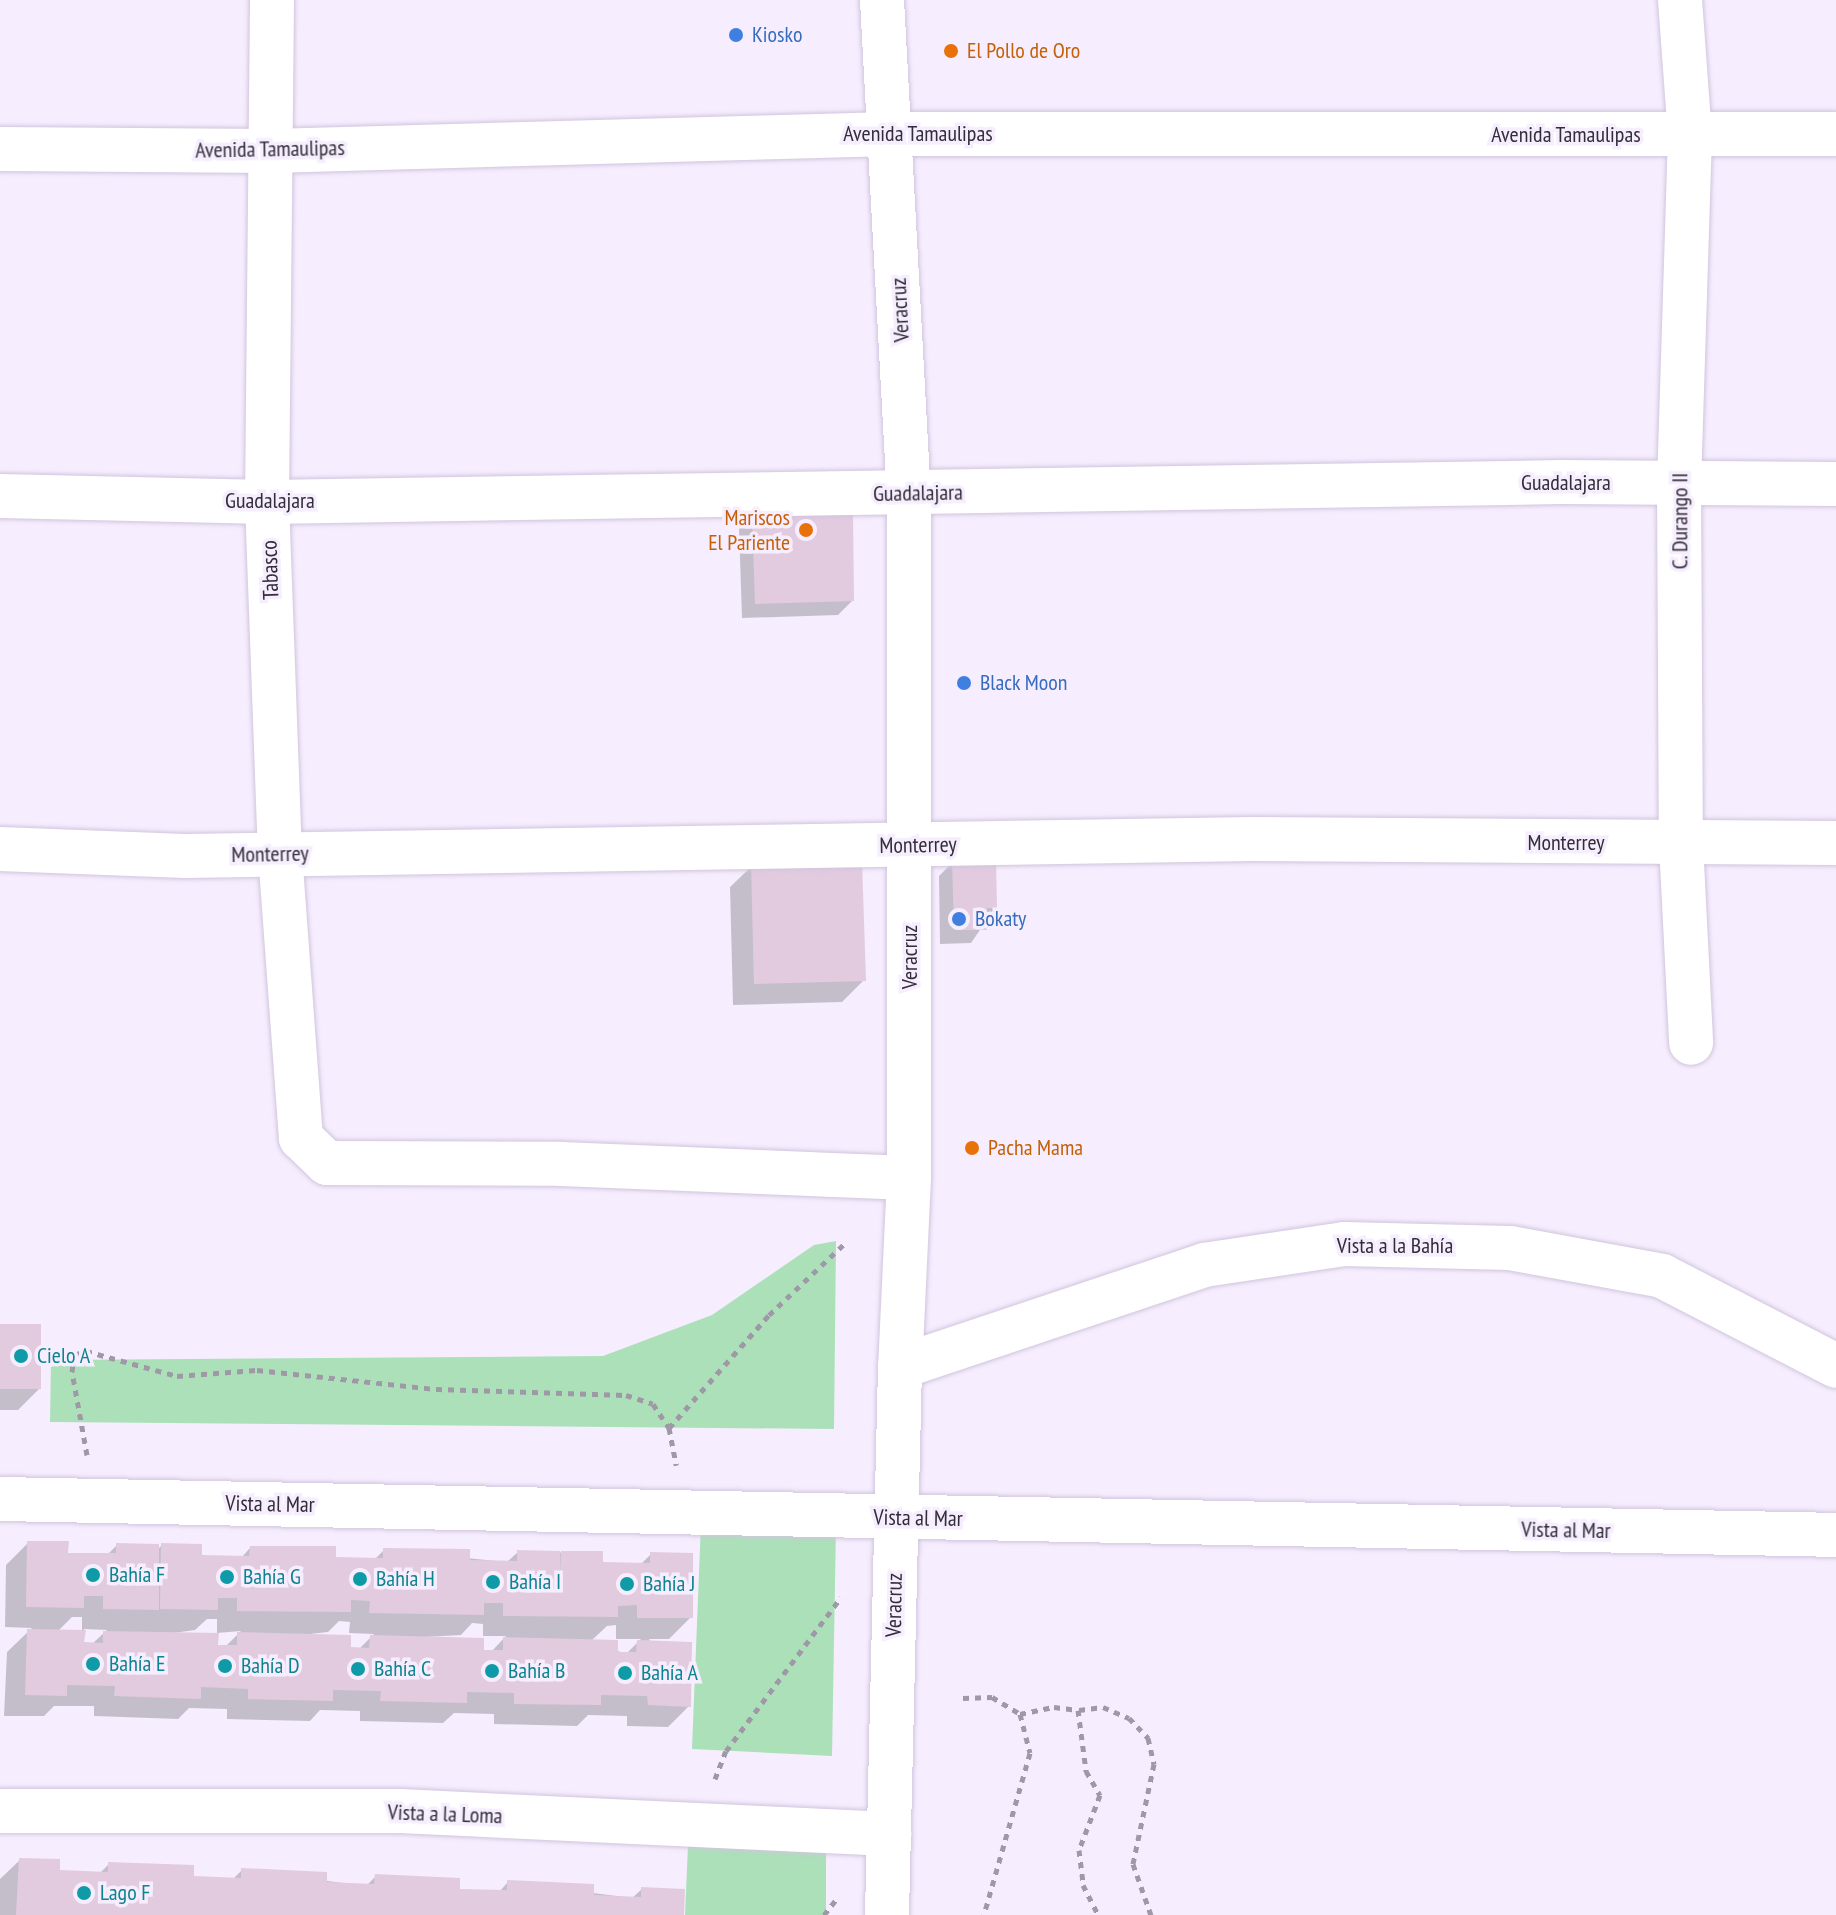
<!DOCTYPE html>
<meta charset="utf-8">
<style>
body{margin:0}
#map{position:relative;width:1836px;height:1915px;overflow:hidden;background:#f6eefe;font-family:"PT Sans Narrow",sans-serif}
div>[style]{position:absolute}
.green>*{inset:0;background:#ace0b9}
.shadow>*{inset:0;background:#0003}
.building>*{inset:0;background:#e2cbdf}
.path>*{height:5px;margin-top:-2.5px;transform-origin:0;background:repeating-linear-gradient(90deg,#9f98a6 0 6px,transparent 0 12px)}
.roads{filter:drop-shadow(0 0 2px #d1c4dd) drop-shadow(0 0 2px #d1c4dd)}
.street>*{height:44px;margin:-22px;padding:0 22px;transform-origin:22px;border-radius:22px;background:#fff}
.dots>*{width:22px;height:22px;translate:-50% -50%;box-sizing:border-box;border:4px solid #f6eefe;border-radius:50%}
span{translate:-50% -50%;white-space:nowrap;text-align:center;line-height:1.15;-webkit-text-stroke:7px #f6eefe;paint-order:stroke}
.shop-label{font-size:22px;color:#366cbe}
.left{translate:0 -50%;text-align:left}
.food-label{font-size:22px;color:#c56008}
.right{translate:-100% -50%;text-align:right}
.street-label{font-size:22px;color:#322d37}
.culture-label{font-size:22px;color:#0d838f}
</style>
<div id="map">
<div class="green">
<i style="clip-path:polygon(836px 1241px,834px 1429px,50px 1422px,51px 1360px,603px 1356px,712px 1315px,814px 1245px)"></i>
<i style="clip-path:polygon(701px 1523px,836px 1526px,832px 1756px,692px 1749px)"></i>
<i style="clip-path:polygon(688px 1846px,826px 1853px,826px 1915px,685px 1915px)"></i>
</div>
<div class="shadow">
<i style="clip-path:polygon(753px 514px,852px 601px,838px 615px,742px 618px,739px 528px)"></i>
<i style="clip-path:polygon(953px 862px,995px 908px,971px 943px,940px 944px,939px 876px)"></i>
<i style="clip-path:polygon(752px 866px,864px 980px,842px 1002px,733px 1005px,730px 887px)"></i>
<i style="clip-path:polygon(0 1326px,39px 1389px,18px 1410px,0 1410px)"></i>
<i style="clip-path:polygon(evenodd,28px 1543px,66px 1555px,107px 1555px,117px 1545px,157px 1550px,162px 1545px,200px 1557px,241px 1558px,250px 1548px,334px 1559px,374px 1560px,384px 1550px,507px 1562px,518px 1552px,601px 1553px,600px 1564px,641px 1564px,651px 1554px,691px 1617px,669px 1639px,649px 1639px,689px 1706px,668px 1727px,627px 1726px,627px 1716px,588px 1715px,577px 1726px,494px 1724px,494px 1714px,454px 1713px,443px 1723px,360px 1721px,360px 1711px,320px 1710px,310px 1721px,227px 1719px,227px 1709px,189px 1708px,178px 1719px,94px 1716px,94px 1706px,54px 1706px,44px 1716px,4px 1716px,7px 1652px,32px 1628px,5px 1627px,6px 1565px,28px 1543px,72px 1617px,82px 1617px,82px 1632px,57px 1632px,72px 1617px,28px 1543px,207px 1619px,217px 1619px,217px 1633px,241px 1631px,225px 1647px,166px 1634px,195px 1630px,207px 1619px,28px 1543px,339px 1621px,350px 1622px,349px 1633px,374px 1634px,359px 1649px,292px 1636px,328px 1632px,339px 1621px,28px 1543px,472px 1623px,483px 1624px,483px 1636px,506px 1636px,491px 1652px,405px 1638px,461px 1635px,472px 1623px,28px 1543px,616px 1625px,616px 1639px,641px 1639px,626px 1654px,591px 1641px,607px 1626px,616px 1625px,28px 1543px,84px 1629px,107px 1630px,92px 1644px,82px 1644px,84px 1629px)"></i>
<i style="clip-path:polygon(20px 1860px,58px 1872px,99px 1874px,109px 1864px,192px 1878px,232px 1880px,242px 1870px,366px 1886px,376px 1876px,458px 1891px,499px 1892px,508px 1882px,632px 1898px,642px 1889px,682px 1915px,0 1915px,0 1879px)"></i>
</div>
<div class="building">
<i style="clip-path:polygon(853px 510px,854px 601px,755px 604px,752px 512px)"></i>
<i style="clip-path:polygon(996px 858px,997px 908px,987px 908px,987px 930px,954px 930px,952px 860px)"></i>
<i style="clip-path:polygon(862px 861px,866px 981px,754px 984px,751px 864px)"></i>
<i style="clip-path:polygon(0 1324px,41px 1324px,41px 1389px,0 1389px)"></i>
<i style="clip-path:polygon(27px 1541px,69px 1541px,68px 1553px,116px 1553px,116px 1543px,159px 1544px,159px 1610px,103px 1609px,103px 1596px,84px 1596px,84px 1608px,26px 1607px)"></i>
<i style="clip-path:polygon(161px 1543px,202px 1544px,202px 1555px,249px 1556px,250px 1546px,336px 1546px,336px 1557px,383px 1558px,383px 1548px,470px 1549px,470px 1560px,517px 1561px,517px 1550px,560px 1551px,560px 1574px,561px 1551px,603px 1551px,603px 1562px,650px 1563px,650px 1552px,693px 1553px,693px 1618px,637px 1618px,637px 1605px,618px 1606px,618px 1617px,503px 1616px,503px 1603px,484px 1603px,484px 1615px,369px 1613px,370px 1601px,351px 1600px,351px 1612px,237px 1611px,237px 1598px,218px 1598px,218px 1610px,160px 1609px)"></i>
<i style="clip-path:polygon(27px 1629px,86px 1630px,84px 1642px,103px 1643px,103px 1631px,219px 1633px,218px 1645px,237px 1645px,237px 1632px,351px 1635px,351px 1647px,369px 1648px,370px 1635px,484px 1638px,484px 1650px,503px 1650px,503px 1637px,618px 1640px,618px 1652px,636px 1652px,637px 1640px,692px 1642px,691px 1707px,648px 1705px,647px 1696px,601px 1695px,601px 1705px,514px 1704px,514px 1693px,467px 1692px,467px 1703px,380px 1701px,381px 1691px,333px 1690px,333px 1701px,248px 1699px,248px 1689px,201px 1687px,201px 1699px,114px 1696px,115px 1686px,67px 1685px,67px 1696px,25px 1695px)"></i>
<i style="clip-path:polygon(19px 1858px,60px 1859px,60px 1870px,108px 1872px,108px 1862px,194px 1865px,194px 1876px,241px 1878px,241px 1868px,327px 1872px,327px 1882px,374px 1884px,375px 1874px,460px 1878px,460px 1889px,507px 1890px,507px 1880px,594px 1884px,594px 1895px,641px 1897px,641px 1887px,685px 1889px,684px 1915px,16px 1915px)"></i>
</div>
<div class="path">
<i style="left:669px;top:1428px;width:151px;rotate:-48.5deg"></i>
<i style="left:769px;top:1315px;width:103px;rotate:-43.4deg"></i>
<i style="left:87px;top:1455px;width:84px;rotate:-100.2deg"></i>
<i style="left:72px;top:1372px;width:17px;rotate:-83deg"></i>
<i style="left:74px;top:1355px;width:13px;rotate:-18deg"></i>
<i style="left:86px;top:1351px;width:94px;rotate:15.4deg"></i>
<i style="left:177px;top:1376px;width:80px;rotate:-4.3deg"></i>
<i style="left:257px;top:1370px;width:180px;rotate:6.1deg"></i>
<i style="left:436px;top:1389px;width:190px;rotate:1.8deg"></i>
<i style="left:626px;top:1395px;width:28px;rotate:18deg"></i>
<i style="left:653px;top:1404px;width:29px;rotate:56deg"></i>
<i style="left:669px;top:1428px;width:38px;rotate:79deg"></i>
<i style="left:963px;top:1698px;width:29px;rotate:-2deg"></i>
<i style="left:992px;top:1697px;width:33px;rotate:31deg"></i>
<i style="left:1020px;top:1714px;width:40px;rotate:75.6deg"></i>
<i style="left:1030px;top:1753px;width:168px;rotate:105.9deg"></i>
<i style="left:1079px;top:1710px;width:24px;rotate:-7deg"></i>
<i style="left:1103px;top:1707px;width:28px;rotate:23deg"></i>
<i style="left:1129px;top:1718px;width:28px;rotate:46deg"></i>
<i style="left:1148px;top:1738px;width:27px;rotate:77deg"></i>
<i style="left:1154px;top:1764px;width:102px;rotate:101.9deg"></i>
<i style="left:1133px;top:1864px;width:54px;rotate:70.6deg"></i>
<i style="left:1020px;top:1714px;width:35px;rotate:-12deg"></i>
<i style="left:1054px;top:1707px;width:24px;rotate:7deg"></i>
<i style="left:1078px;top:1710px;width:62px;rotate:82.5deg"></i>
<i style="left:1086px;top:1771px;width:28px;rotate:60deg"></i>
<i style="left:1100px;top:1795px;width:59px;rotate:110.9deg"></i>
<i style="left:1079px;top:1850px;width:35px;rotate:83deg"></i>
<i style="left:1083px;top:1885px;width:34px;rotate:63deg"></i>
<i style="left:715px;top:1779px;width:30px;rotate:-69deg"></i>
<i style="left:726px;top:1751px;width:192px;rotate:-53.2deg"></i>
<i style="left:824px;top:1915px;width:23px;rotate:-52deg"></i>
</div>
<div class="roads">
<div class="street">
<i style="left:272px;top:0;width:502px;rotate:90.57deg"></i>
<i style="left:267px;top:502px;width:351px;rotate:87.9deg"></i>
<i style="left:280px;top:853px;width:286px;rotate:85.8deg"></i>
<i style="left:301px;top:1138px;width:36px;rotate:44deg"></i>
<i style="left:327px;top:1163px;width:234px;rotate:0.2deg"></i>
<i style="left:561px;top:1164px;width:348px;rotate:2.3deg"></i>
<i style="left:882px;top:0;width:494px;rotate:86.9deg"></i>
<i style="left:909px;top:493px;width:685px;rotate:90deg"></i>
<i style="left:909px;top:1178px;width:189px;rotate:92.7deg"></i>
<i style="left:900px;top:1367px;width:548px;rotate:91.36deg"></i>
<i style="left:1680px;top:0;width:135px;rotate:85.8deg"></i>
<i style="left:1690px;top:135px;width:348px;rotate:91.8deg"></i>
<i style="left:1679px;top:483px;width:360px;rotate:89.7deg"></i>
<i style="left:1681px;top:843px;width:200px;rotate:87.1deg"></i>
<i style="left:0;top:149px;width:271px;rotate:0.4deg"></i>
<i style="left:271px;top:151px;width:620px;rotate:-1.57deg"></i>
<i style="left:891px;top:134px;width:945px"></i>
<i style="left:0;top:496px;width:267px;rotate:1.3deg"></i>
<i style="left:267px;top:502px;width:1295px;rotate:-0.88deg"></i>
<i style="left:1562px;top:482px;width:274px;rotate:0.4deg"></i>
<i style="left:0;top:849px;width:185px;rotate:2.2deg"></i>
<i style="left:185px;top:856px;width:1068px;rotate:-0.91deg"></i>
<i style="left:1253px;top:839px;width:583px;rotate:0.39deg"></i>
<i style="left:900px;top:1367px;width:321px;rotate:-18.5deg"></i>
<i style="left:1204px;top:1265px;width:142px;rotate:-8.5deg"></i>
<i style="left:1344px;top:1244px;width:166px;rotate:1.4deg"></i>
<i style="left:1510px;top:1248px;width:155px;rotate:10.4deg"></i>
<i style="left:1662px;top:1276px;width:196px;rotate:27.3deg"></i>
<i style="left:0;top:1499px;width:1836px;rotate:1.12deg"></i>
<i style="left:0;top:1811px;width:400px"></i>
<i style="left:400px;top:1811px;width:490px;rotate:2.7deg"></i>
</div>
</div>
<div class="dots">
<i style="left:736px;top:35px;background:#3f7fe0"></i>
<i style="left:951px;top:51px;background:#e8710a"></i>
<i style="left:806px;top:530px;background:#e8710a"></i>
<i style="left:964px;top:683px;background:#3f7fe0"></i>
<i style="left:959px;top:919px;background:#3f7fe0"></i>
<i style="left:972px;top:1148px;background:#e8710a"></i>
<i style="left:21px;top:1356px;background:#0f9aa8"></i>
<i style="left:93px;top:1575px;background:#0f9aa8"></i>
<i style="left:227px;top:1577px;background:#0f9aa8"></i>
<i style="left:360px;top:1579px;background:#0f9aa8"></i>
<i style="left:493px;top:1582px;background:#0f9aa8"></i>
<i style="left:627px;top:1584px;background:#0f9aa8"></i>
<i style="left:93px;top:1664px;background:#0f9aa8"></i>
<i style="left:225px;top:1666px;background:#0f9aa8"></i>
<i style="left:358px;top:1669px;background:#0f9aa8"></i>
<i style="left:492px;top:1671px;background:#0f9aa8"></i>
<i style="left:625px;top:1673px;background:#0f9aa8"></i>
<i style="left:84px;top:1893px;background:#0f9aa8"></i>
</div>
<div class="shop-label">
<span class="left" style="left:752px;top:35px">Kiosko</span>
<span class="left" style="left:980px;top:683px">Black Moon</span>
<span class="left" style="left:975px;top:919px">Bokaty</span>
</div>
<div class="food-label">
<span class="left" style="left:967px;top:51px">El Pollo de Oro</span>
<span class="right" style="left:790px;top:530px">Mariscos<br>El Pariente</span>
<span class="left" style="left:988px;top:1148px">Pacha Mama</span>
</div>
<div class="street-label">
<span style="left:918px;top:134px">Avenida Tamaulipas</span>
<span style="left:1566px;top:135px">Avenida Tamaulipas</span>
<span style="left:270px;top:149px;rotate:-1deg">Avenida Tamaulipas</span>
<span style="left:900px;top:310px;rotate:-93deg">Veracruz</span>
<span style="left:1566px;top:483px">Guadalajara</span>
<span style="left:918px;top:493px;rotate:-1deg">Guadalajara</span>
<span style="left:270px;top:501px">Guadalajara</span>
<span style="left:1680px;top:521px;rotate:-90deg">C. Durango II</span>
<span style="left:270px;top:570px;rotate:-92deg">Tabasco</span>
<span style="left:1566px;top:843px">Monterrey</span>
<span style="left:918px;top:845px;rotate:-1deg">Monterrey</span>
<span style="left:270px;top:854px;rotate:-1deg">Monterrey</span>
<span style="left:910px;top:957px;rotate:-90deg">Veracruz</span>
<span style="left:1395px;top:1246px">Vista a la Bahía</span>
<span style="left:270px;top:1504px;rotate:1deg">Vista al Mar</span>
<span style="left:918px;top:1518px;rotate:1deg">Vista al Mar</span>
<span style="left:1566px;top:1530px;rotate:1deg">Vista al Mar</span>
<span style="left:894px;top:1605px;rotate:-89deg">Veracruz</span>
<span style="left:445px;top:1814px;rotate:2deg">Vista a la Loma</span>
</div>
<div class="culture-label">
<span class="left" style="left:37px;top:1356px">Cielo A</span>
<span class="left" style="left:109px;top:1575px">Bahía F</span>
<span class="left" style="left:243px;top:1577px">Bahía G</span>
<span class="left" style="left:376px;top:1579px">Bahía H</span>
<span class="left" style="left:509px;top:1582px">Bahía I</span>
<span class="left" style="left:643px;top:1584px">Bahía J</span>
<span class="left" style="left:109px;top:1664px">Bahía E</span>
<span class="left" style="left:241px;top:1666px">Bahía D</span>
<span class="left" style="left:374px;top:1669px">Bahía C</span>
<span class="left" style="left:508px;top:1671px">Bahía B</span>
<span class="left" style="left:641px;top:1673px">Bahía A</span>
<span class="left" style="left:100px;top:1893px">Lago F</span>
</div>
</div>
